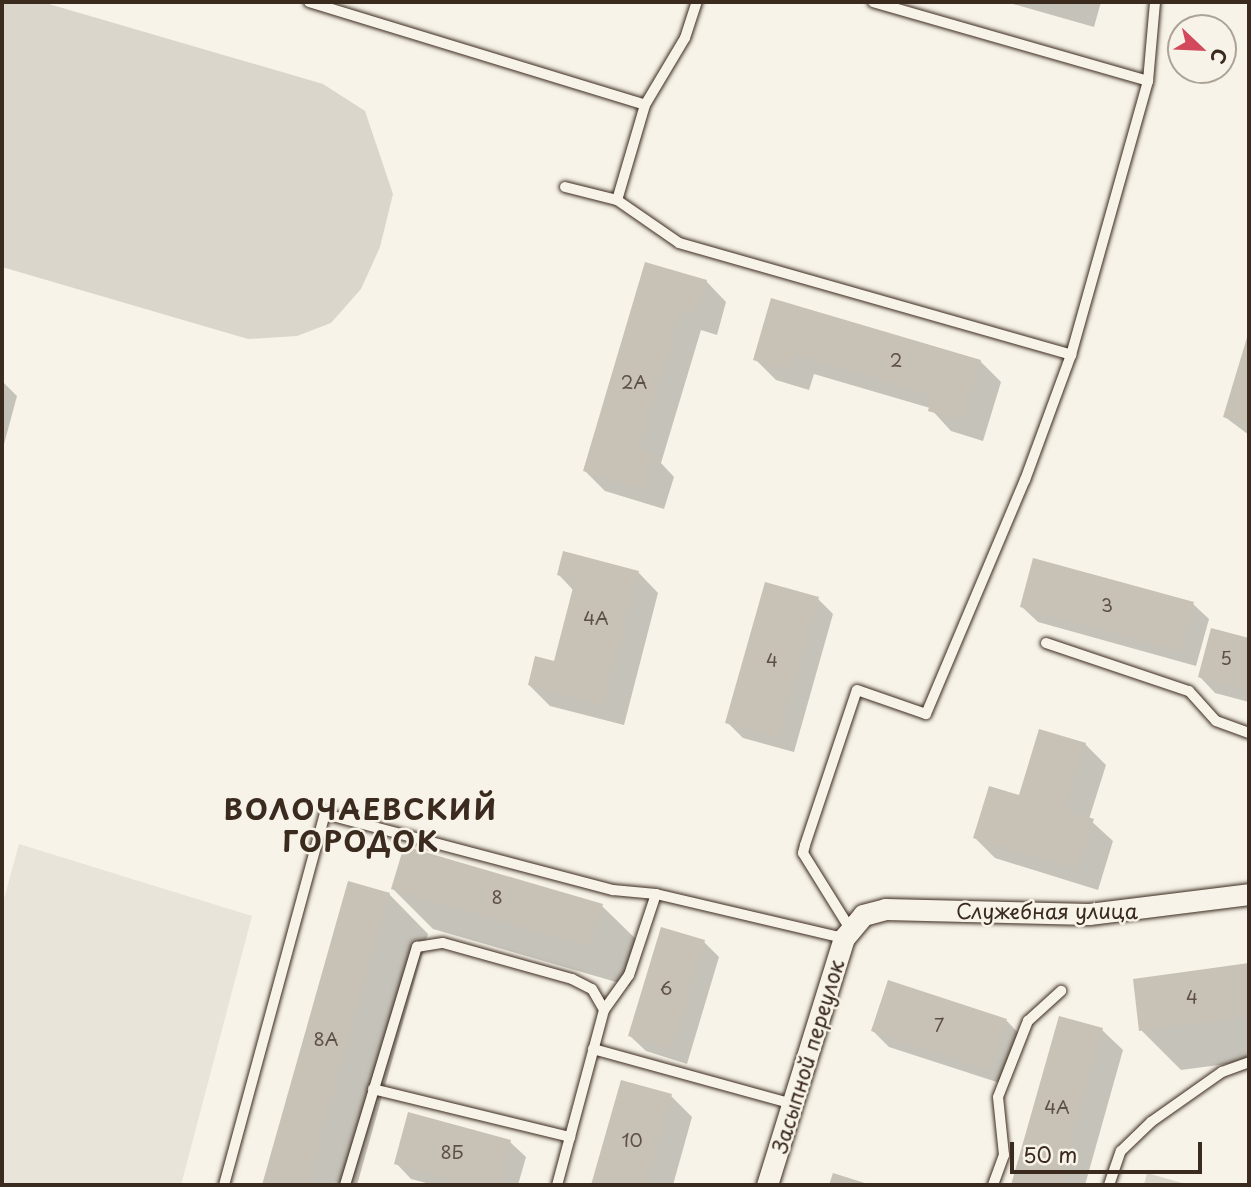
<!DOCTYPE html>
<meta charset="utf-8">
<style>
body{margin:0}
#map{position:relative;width:1251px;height:1187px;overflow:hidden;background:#f7f3e8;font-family:"Playpen Sans",sans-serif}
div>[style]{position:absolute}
.built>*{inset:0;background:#e9e4d9}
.green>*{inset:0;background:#dbd6cb}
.shadow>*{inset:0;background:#0003}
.building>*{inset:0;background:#c8c1b6}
.roads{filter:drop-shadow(0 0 2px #3b2a1e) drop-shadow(0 0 2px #3b2a1e)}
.lane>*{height:10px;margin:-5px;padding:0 5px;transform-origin:5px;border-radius:5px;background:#f7f3e8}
.street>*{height:21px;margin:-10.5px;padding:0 10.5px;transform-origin:10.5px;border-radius:10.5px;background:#f7f3e8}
span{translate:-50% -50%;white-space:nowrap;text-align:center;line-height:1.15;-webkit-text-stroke:5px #f7f3e8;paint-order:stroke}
.number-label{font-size:18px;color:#5e5044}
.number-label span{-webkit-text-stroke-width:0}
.street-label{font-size:21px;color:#3b2a1e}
.district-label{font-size:28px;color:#3b2a1e;font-weight:700;letter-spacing:2px}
.frame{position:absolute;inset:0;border:4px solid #3b2a1e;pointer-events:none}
.north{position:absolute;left:1167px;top:14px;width:70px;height:70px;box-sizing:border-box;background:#f7f3e8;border:2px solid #aca397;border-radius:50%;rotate:113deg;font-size:19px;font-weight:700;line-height:28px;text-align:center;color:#3b2a1e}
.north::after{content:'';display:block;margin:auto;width:24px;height:32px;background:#d1495b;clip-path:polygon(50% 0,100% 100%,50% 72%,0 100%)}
.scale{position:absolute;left:1010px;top:1142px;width:192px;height:32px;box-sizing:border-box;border:4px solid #3b2a1e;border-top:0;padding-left:9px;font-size:21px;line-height:24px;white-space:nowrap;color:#3b2a1e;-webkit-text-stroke:5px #f7f3e8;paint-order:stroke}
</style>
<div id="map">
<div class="built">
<i style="clip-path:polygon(19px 844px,252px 916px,181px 1185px,2px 1185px,2px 906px)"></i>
</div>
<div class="green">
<i style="clip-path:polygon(2px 2px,42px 2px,323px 84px,365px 111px,393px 194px,380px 247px,361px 289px,331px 323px,297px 336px,248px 339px,2px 267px)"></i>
<i style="clip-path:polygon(1147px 1173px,1189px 1185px,1144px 1185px)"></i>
</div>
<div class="shadow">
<i style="clip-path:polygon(1006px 2px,1101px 2px,1094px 27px)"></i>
<i style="clip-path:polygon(647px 264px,706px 281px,726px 302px,717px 335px,701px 330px,661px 463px,674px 477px,664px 509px,605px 491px,585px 471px)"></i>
<i style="clip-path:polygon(773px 300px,980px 361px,1001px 382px,983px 441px,951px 431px,930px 408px,814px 374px,809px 390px,776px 380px,755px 359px)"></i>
<i style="clip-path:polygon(1249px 335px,1249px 435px,1225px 417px)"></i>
<i style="clip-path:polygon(2px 381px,17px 396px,3px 448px,2px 448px)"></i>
<i style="clip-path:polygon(638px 572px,658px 593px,624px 725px,550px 706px,529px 685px,555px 663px,574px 591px,559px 575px)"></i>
<i style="clip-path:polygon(818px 599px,833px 614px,794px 752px,743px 738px,727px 722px)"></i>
<i style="clip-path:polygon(1193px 604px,1209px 619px,1196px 666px,1038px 622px,1022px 607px)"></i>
<i style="clip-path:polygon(1213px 630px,1249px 640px,1249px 702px,1215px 693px,1200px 677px)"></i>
<i style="clip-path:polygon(1085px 744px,1106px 765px,1089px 819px,1113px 841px,1098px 890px,995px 858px,975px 838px)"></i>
<i style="clip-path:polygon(349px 883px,389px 894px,428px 934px,357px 1185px,264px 1185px)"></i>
<i style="clip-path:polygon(393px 889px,602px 906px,642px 945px,630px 986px,433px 929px)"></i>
<i style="clip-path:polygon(704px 942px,719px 957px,687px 1064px,646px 1051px,630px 1036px)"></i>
<i style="clip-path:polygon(1249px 965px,1249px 1061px,1181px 1070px,1141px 1030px,1135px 980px)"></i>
<i style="clip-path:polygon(889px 982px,1007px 1021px,1022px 1037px,1006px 1085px,889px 1047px,873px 1031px)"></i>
<i style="clip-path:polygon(1060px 1018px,1102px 1030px,1123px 1050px,1085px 1185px,1013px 1185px)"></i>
<i style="clip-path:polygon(622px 1082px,671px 1096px,692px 1117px,673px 1185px,593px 1185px)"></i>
<i style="clip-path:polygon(510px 1142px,526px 1157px,518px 1185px,434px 1185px,411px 1179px,396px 1163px)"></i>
</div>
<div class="building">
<i style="clip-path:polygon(1057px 2px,1075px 2px,1073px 7px)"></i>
<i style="clip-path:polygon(645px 262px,707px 280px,696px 315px,681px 310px,639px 449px,654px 454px,644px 490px,583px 471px)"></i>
<i style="clip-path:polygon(771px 298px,981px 360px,963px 421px,928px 411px,932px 395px,793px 354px,788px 370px,753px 360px)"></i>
<i style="clip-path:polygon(1249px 331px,1249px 425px,1223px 417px)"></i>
<i style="clip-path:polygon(563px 551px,639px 571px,603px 705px,528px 685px,535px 656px,554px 661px,575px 580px,557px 575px)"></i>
<i style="clip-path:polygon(1033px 558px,1194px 602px,1180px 652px,1020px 607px)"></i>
<i style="clip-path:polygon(765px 582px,819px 597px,778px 738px,725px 723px)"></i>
<i style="clip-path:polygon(1211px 628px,1249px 638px,1249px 692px,1198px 677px)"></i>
<i style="clip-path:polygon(1039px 729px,1086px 743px,1065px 810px,1094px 819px,1077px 870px,973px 838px,989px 786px,1019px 795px)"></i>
<i style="clip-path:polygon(404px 846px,603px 904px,590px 947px,391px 889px)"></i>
<i style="clip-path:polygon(348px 881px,390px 893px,307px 1185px,262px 1185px)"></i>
<i style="clip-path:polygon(661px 927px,705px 940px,672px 1049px,628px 1036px)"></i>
<i style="clip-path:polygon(1249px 963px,1249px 1016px,1139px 1031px,1133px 979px)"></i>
<i style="clip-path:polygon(888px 980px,1007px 1019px,990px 1071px,871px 1031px)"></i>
<i style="clip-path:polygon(1059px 1016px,1103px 1028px,1059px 1185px,1011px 1185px)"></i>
<i style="clip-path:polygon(621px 1080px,672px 1094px,647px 1185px,591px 1185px)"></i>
<i style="clip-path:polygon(408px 1112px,511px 1140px,499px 1185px,470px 1185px,394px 1164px)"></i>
<i style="clip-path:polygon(833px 1173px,871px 1185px,829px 1185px)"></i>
</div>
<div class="roads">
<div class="lane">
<i style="left:309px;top:2px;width:351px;rotate:17deg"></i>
<i style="left:645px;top:105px;width:78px;rotate:-59.2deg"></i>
<i style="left:685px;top:38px;width:38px;rotate:-72deg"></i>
<i style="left:873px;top:2px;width:286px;rotate:16deg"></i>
<i style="left:645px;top:105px;width:99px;rotate:106.4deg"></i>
<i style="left:617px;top:200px;width:75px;rotate:34.7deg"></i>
<i style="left:679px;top:243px;width:408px;rotate:15.9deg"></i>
<i style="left:565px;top:187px;width:54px;rotate:14deg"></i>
<i style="left:1046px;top:643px;width:151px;rotate:18.6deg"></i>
<i style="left:1189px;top:691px;width:40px;rotate:48deg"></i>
<i style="left:1216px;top:721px;width:35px;rotate:20deg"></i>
<i style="left:656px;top:894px;width:193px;rotate:13.2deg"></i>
<i style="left:849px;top:927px;width:87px;rotate:-121.9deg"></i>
<i style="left:803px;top:853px;width:8px;rotate:-76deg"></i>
<i style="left:805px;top:845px;width:163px;rotate:-71.5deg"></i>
<i style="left:857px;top:690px;width:73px;rotate:19.2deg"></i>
<i style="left:926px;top:714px;width:254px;rotate:-67.1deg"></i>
<i style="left:1025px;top:480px;width:133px;rotate:-69.8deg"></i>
<i style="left:1071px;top:355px;width:285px;rotate:-74.3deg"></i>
<i style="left:1148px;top:81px;width:79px;rotate:-84.9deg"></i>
<i style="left:593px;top:1049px;width:206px;rotate:15.4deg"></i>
<i style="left:373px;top:1089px;width:203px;rotate:13.7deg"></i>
<i style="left:224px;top:1185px;width:385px;rotate:-74.8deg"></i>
<i style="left:325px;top:814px;width:298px;rotate:14.8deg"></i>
<i style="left:613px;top:890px;width:43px;rotate:5.3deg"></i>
<i style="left:656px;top:894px;width:85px;rotate:108.4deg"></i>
<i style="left:629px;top:975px;width:43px;rotate:125.5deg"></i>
<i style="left:345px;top:1185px;width:249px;rotate:-73.2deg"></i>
<i style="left:417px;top:947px;width:26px;rotate:-9deg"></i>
<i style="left:443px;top:943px;width:134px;rotate:15.6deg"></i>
<i style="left:572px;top:979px;width:22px;rotate:27deg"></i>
<i style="left:592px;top:989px;width:24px;rotate:60deg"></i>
<i style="left:604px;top:1010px;width:181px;rotate:105deg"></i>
<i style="left:993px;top:1185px;width:32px;rotate:-70deg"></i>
<i style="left:1004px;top:1155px;width:58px;rotate:-95.9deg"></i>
<i style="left:998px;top:1097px;width:82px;rotate:-68.5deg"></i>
<i style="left:1028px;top:1021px;width:45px;rotate:-42.3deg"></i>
<i style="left:1109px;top:1185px;width:36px;rotate:-71deg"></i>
<i style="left:1121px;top:1151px;width:42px;rotate:-44deg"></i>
<i style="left:1151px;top:1122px;width:87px;rotate:-35.2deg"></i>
<i style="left:1222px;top:1072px;width:29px;rotate:-20deg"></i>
</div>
<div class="street">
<i style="left:767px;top:1185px;width:259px;rotate:-72.7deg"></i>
<i style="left:844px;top:938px;width:30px;rotate:-50deg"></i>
<i style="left:863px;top:915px;width:23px;rotate:-15deg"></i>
<i style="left:885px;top:909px;width:204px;rotate:1.4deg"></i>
<i style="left:1089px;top:914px;width:161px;rotate:-7.1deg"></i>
</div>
</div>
<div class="number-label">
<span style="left:896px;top:360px">2</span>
<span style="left:634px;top:382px">2А</span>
<span style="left:1107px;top:605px">3</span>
<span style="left:596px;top:618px">4А</span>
<span style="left:1226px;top:658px">5</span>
<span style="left:772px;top:660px">4</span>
<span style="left:497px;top:897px">8</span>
<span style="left:666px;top:988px">6</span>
<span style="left:1192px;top:997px">4</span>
<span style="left:939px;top:1025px">7</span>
<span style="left:326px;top:1039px">8А</span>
<span style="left:1057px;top:1107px">4А</span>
<span style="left:632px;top:1140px">10</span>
<span style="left:452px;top:1152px">8Б</span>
</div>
<div class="street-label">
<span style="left:1047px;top:910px">Служебная улица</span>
<span style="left:807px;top:1056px;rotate:-73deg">Засыпной переулок</span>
</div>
<div class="district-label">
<span style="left:361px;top:825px">ВОЛОЧАЕВСКИЙ<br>ГОРОДОК</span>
</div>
<div class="frame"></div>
<div class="north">С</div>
<div class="scale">50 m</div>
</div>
